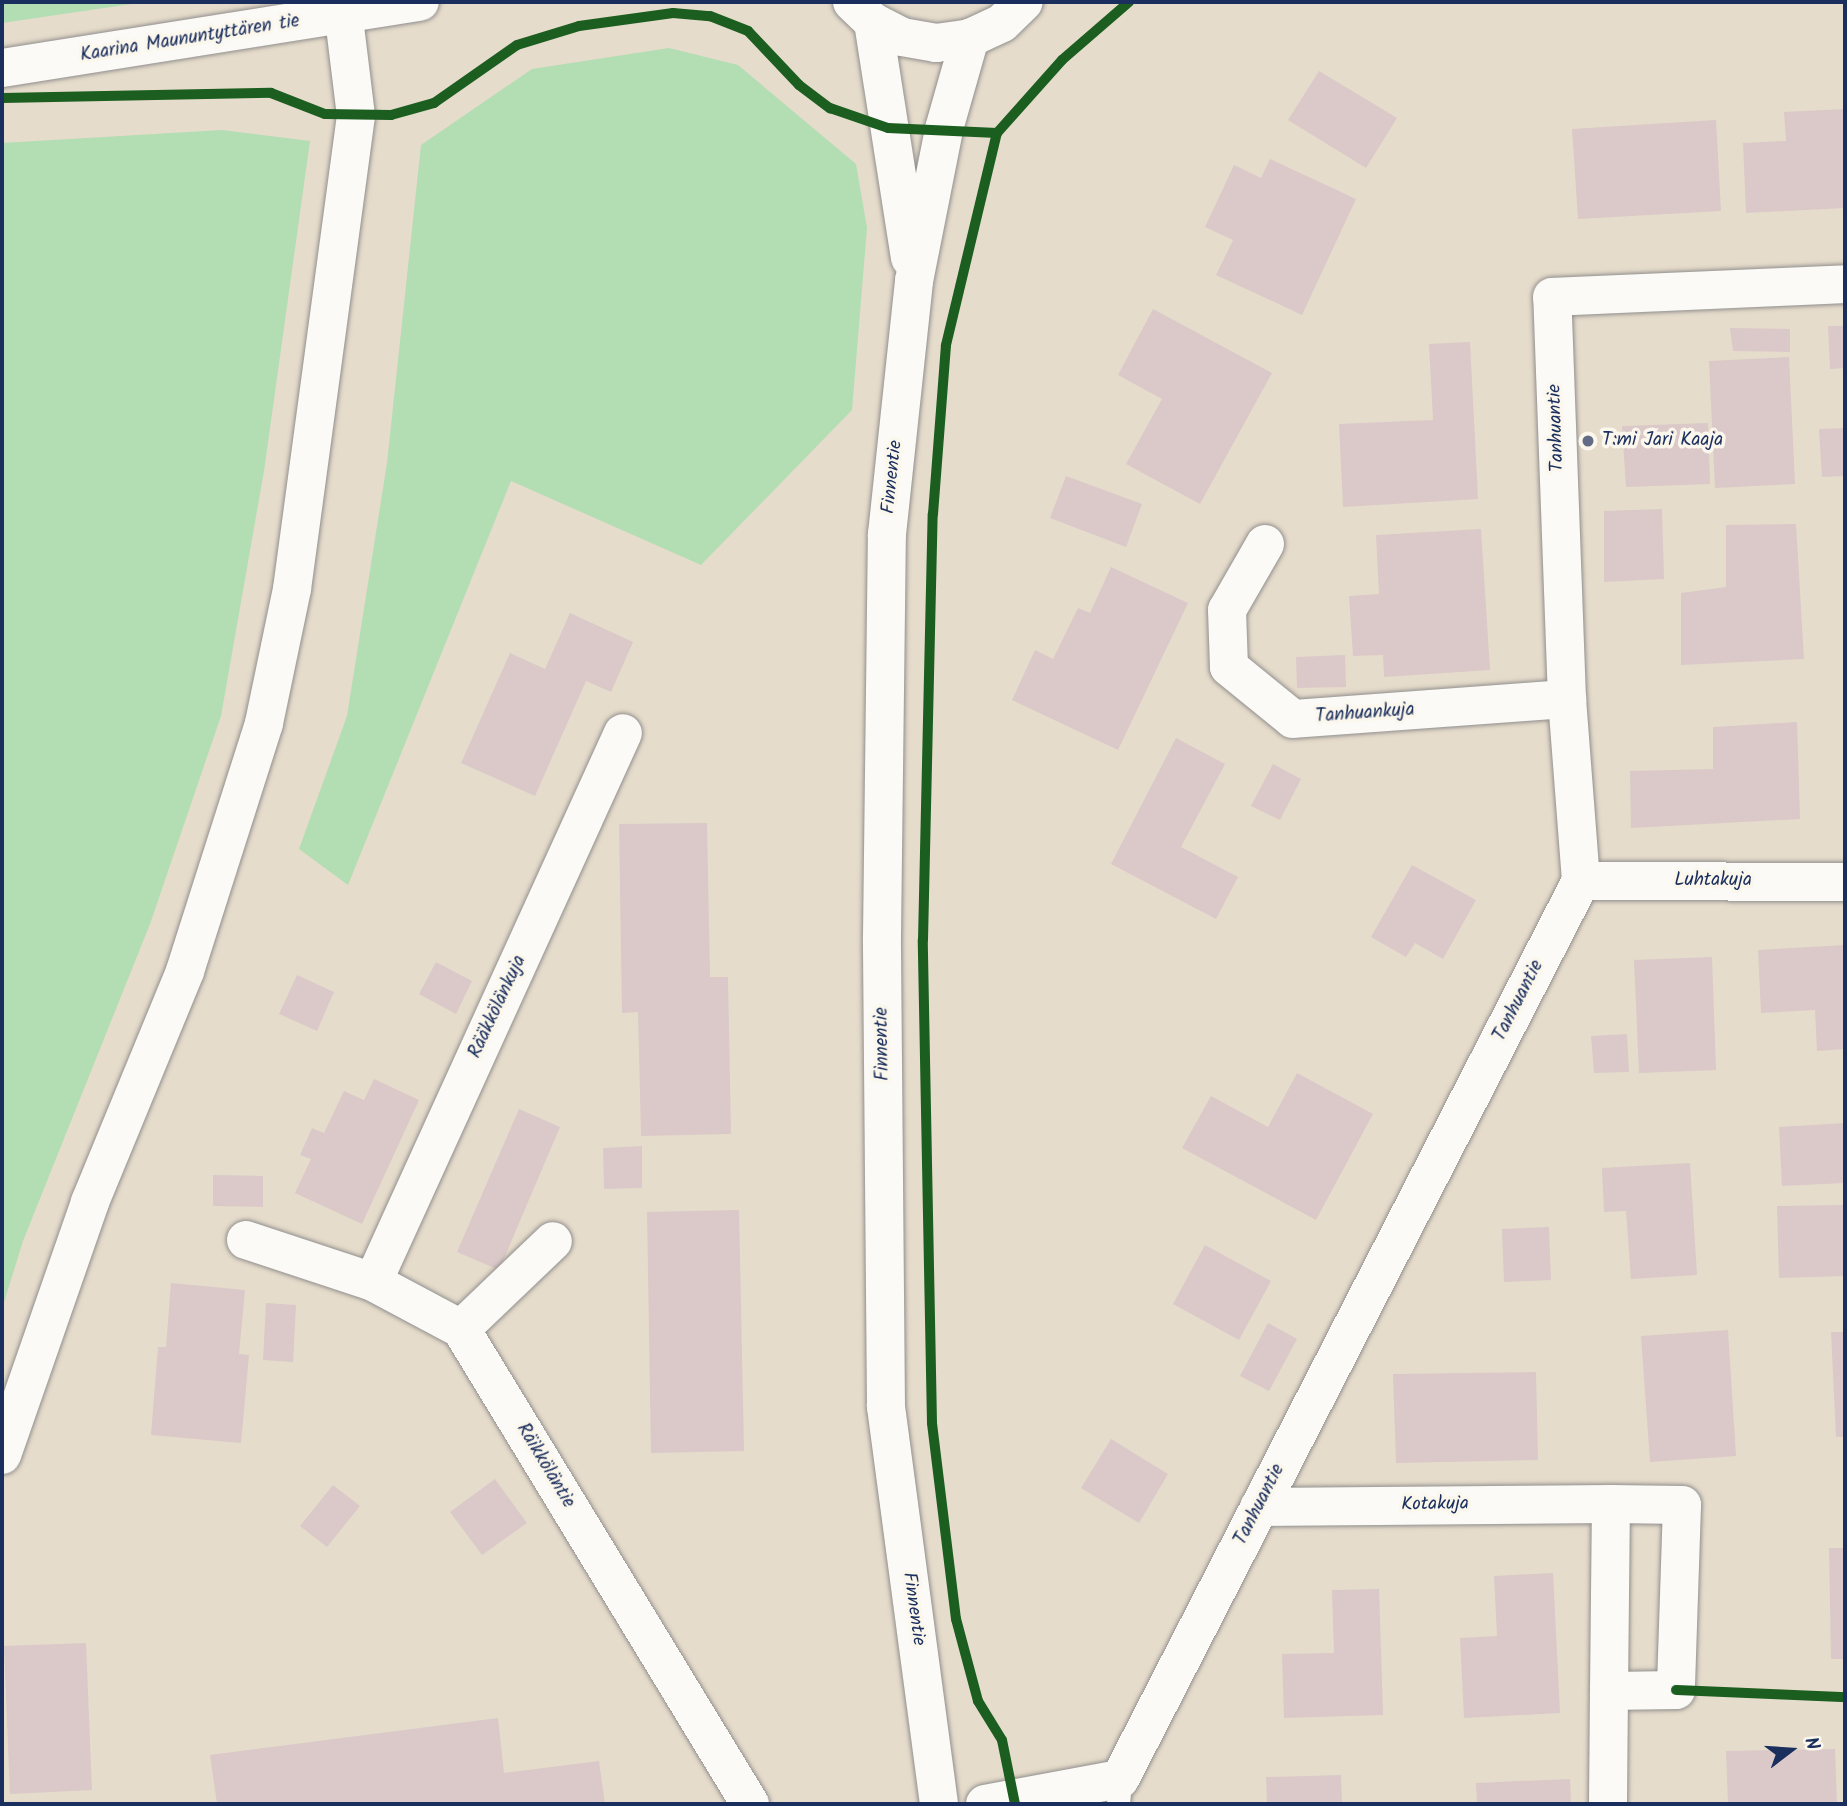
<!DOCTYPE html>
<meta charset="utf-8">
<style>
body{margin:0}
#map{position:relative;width:1847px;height:1806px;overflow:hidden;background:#e6dccb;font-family:Kalam,sans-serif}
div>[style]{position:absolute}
.green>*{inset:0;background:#b3ddb3}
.building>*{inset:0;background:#dac9c8}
.roads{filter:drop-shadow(0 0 2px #918f8e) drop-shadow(0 0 2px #918f8e)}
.service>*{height:23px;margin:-11.5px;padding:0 11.5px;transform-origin:11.5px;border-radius:11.5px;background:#fbfaf7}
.minor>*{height:38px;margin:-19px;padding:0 19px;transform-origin:19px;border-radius:19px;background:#fbfaf7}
.tertiary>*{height:38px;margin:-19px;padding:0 19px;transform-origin:19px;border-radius:19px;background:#fbfaf7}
.secondary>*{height:38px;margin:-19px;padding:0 19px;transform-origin:19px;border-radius:19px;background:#fbfaf7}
.trunk>*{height:38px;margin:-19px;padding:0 19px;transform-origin:19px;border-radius:19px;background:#fbfaf7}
.cycleway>*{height:10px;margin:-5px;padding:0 5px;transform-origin:5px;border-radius:5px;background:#1b5e20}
.dots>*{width:19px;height:19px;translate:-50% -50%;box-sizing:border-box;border:4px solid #fbf7ec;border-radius:50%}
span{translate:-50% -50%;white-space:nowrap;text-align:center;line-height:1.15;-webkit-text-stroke:7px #fbf7ec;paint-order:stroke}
.street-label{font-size:19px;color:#1b2f5e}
.poi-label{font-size:19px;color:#1b2f5e}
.left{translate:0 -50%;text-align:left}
.frame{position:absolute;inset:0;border:4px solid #1b2f5e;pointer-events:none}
.north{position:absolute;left:1756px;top:1715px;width:70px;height:70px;-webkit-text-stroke:5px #fbf7ec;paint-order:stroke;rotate:73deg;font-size:19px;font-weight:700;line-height:28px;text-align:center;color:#1b2f5e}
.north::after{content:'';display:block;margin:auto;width:24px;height:32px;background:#1b2f5e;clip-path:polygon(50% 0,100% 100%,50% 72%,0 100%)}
</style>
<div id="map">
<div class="green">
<i style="clip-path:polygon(2px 2px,145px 2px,2px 23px)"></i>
<i style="clip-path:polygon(669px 48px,738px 65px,856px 164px,867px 228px,852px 410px,701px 565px,511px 481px,348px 885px,299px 849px,347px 716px,387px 463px,421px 145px,532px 69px)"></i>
<i style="clip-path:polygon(222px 130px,310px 141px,264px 471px,221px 716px,150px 924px,23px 1241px,2px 1309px,2px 143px)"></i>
</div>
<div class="building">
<i style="clip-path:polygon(1319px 71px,1397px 118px,1366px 168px,1288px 120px)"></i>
<i style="clip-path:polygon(1845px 109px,1845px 208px,1746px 213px,1743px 143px,1786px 141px,1784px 112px)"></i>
<i style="clip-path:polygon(1716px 120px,1721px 211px,1578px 219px,1572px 129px)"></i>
<i style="clip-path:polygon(1270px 159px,1356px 199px,1302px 315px,1216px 275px,1233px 240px,1205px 227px,1234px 165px,1261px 178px)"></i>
<i style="clip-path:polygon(1153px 309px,1272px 373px,1200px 504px,1126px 464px,1162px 399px,1118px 375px)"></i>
<i style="clip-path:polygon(1828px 326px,1845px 326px,1845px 368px,1830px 369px)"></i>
<i style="clip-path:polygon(1730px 328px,1790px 329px,1790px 352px,1733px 351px)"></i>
<i style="clip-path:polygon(1470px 342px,1478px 499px,1343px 507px,1339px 424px,1433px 420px,1429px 344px)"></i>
<i style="clip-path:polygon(1789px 357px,1795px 484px,1715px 488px,1709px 361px)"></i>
<i style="clip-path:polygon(1708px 423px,1710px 484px,1626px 487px,1622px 426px)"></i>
<i style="clip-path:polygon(1845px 428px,1845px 476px,1822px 477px,1819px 429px)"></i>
<i style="clip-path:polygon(1066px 476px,1142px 504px,1126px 547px,1050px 518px)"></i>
<i style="clip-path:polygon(1662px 509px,1664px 579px,1604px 582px,1604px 511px)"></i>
<i style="clip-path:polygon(1796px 524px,1804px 659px,1681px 665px,1681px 593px,1726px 587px,1726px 525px)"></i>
<i style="clip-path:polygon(1481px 529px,1490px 670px,1384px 677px,1383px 655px,1353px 656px,1349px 596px,1379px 594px,1376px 535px)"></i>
<i style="clip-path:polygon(1111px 567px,1188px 603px,1118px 750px,1012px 700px,1035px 650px,1053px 659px,1078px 608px,1090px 613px)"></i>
<i style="clip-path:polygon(570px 613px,633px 642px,611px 692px,586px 681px,535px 796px,461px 763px,510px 653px,545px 669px)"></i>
<i style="clip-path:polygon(1345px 655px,1346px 687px,1297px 688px,1296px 657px)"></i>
<i style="clip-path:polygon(1797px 722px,1800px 819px,1631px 828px,1630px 771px,1713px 769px,1713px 727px)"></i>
<i style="clip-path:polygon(1176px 738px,1225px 764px,1181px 847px,1238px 877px,1216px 919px,1111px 864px)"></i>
<i style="clip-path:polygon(1273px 764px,1301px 779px,1280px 820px,1251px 806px)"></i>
<i style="clip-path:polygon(707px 823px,710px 977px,728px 977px,731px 1134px,641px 1136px,638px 1012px,622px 1013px,619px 824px)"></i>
<i style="clip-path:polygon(1412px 865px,1476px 900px,1443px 959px,1415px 943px,1406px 957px,1371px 937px)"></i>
<i style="clip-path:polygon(1845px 945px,1845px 1049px,1817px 1051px,1815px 1010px,1761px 1013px,1758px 950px)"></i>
<i style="clip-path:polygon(1712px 957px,1716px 1070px,1639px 1073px,1634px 960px)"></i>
<i style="clip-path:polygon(436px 962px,472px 981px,456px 1014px,419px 994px)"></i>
<i style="clip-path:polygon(297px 975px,334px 992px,317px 1031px,279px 1014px)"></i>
<i style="clip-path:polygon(1627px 1034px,1629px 1072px,1594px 1073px,1591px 1036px)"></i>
<i style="clip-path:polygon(1297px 1073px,1373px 1114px,1316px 1220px,1182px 1148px,1211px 1096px,1268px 1127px)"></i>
<i style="clip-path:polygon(374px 1079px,419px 1100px,362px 1224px,295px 1193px,311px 1159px,300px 1155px,312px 1128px,324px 1133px,344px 1091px,364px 1100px)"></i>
<i style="clip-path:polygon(519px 1109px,560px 1127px,499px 1270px,457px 1252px)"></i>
<i style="clip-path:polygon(1845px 1123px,1845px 1183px,1782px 1186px,1779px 1127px)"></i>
<i style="clip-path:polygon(642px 1146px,642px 1188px,604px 1189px,603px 1148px)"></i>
<i style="clip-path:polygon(1690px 1163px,1697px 1275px,1631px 1279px,1626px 1211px,1604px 1212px,1602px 1168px)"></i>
<i style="clip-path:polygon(213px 1175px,263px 1176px,263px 1207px,213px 1206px)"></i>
<i style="clip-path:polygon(1845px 1205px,1845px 1276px,1779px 1278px,1777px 1206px)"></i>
<i style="clip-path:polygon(739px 1210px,744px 1451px,651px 1453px,647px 1212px)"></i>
<i style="clip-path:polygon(1549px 1227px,1551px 1280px,1504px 1282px,1502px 1229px)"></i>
<i style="clip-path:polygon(1205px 1245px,1271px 1281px,1239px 1340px,1173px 1304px)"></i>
<i style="clip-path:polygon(171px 1283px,245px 1290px,239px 1354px,249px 1355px,241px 1443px,151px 1435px,158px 1347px,166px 1347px)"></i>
<i style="clip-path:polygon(266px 1303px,296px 1305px,293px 1362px,263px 1360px)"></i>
<i style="clip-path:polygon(1268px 1323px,1297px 1339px,1269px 1391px,1240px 1376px)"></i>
<i style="clip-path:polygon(1728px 1330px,1736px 1456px,1650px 1462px,1641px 1336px)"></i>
<i style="clip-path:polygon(1831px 1332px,1845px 1332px,1845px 1437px,1836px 1437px)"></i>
<i style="clip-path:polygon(1536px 1372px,1538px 1460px,1396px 1463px,1393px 1374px)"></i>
<i style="clip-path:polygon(1111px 1439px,1168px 1474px,1139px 1523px,1081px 1488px)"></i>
<i style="clip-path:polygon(495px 1479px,527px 1523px,482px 1555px,450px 1512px)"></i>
<i style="clip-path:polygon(333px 1485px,360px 1506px,327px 1547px,300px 1526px)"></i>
<i style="clip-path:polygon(1829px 1548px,1845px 1548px,1845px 1659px,1831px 1659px)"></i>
<i style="clip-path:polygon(1553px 1573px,1560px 1713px,1464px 1718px,1460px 1638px,1497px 1636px,1494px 1576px)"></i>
<i style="clip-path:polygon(1379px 1589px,1383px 1715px,1284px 1718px,1282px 1654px,1334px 1653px,1332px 1590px)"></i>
<i style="clip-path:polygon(86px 1643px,92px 1790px,10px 1794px,4px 1646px)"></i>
<i style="clip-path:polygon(498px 1718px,504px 1773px,599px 1761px,605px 1804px,217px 1804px,210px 1755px)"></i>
<i style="clip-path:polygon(1835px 1749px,1837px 1804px,1728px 1804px,1726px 1751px)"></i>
<i style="clip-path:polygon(1341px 1775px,1342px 1804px,1267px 1804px,1266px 1777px)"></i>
<i style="clip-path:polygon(1570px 1779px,1571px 1804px,1477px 1804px,1476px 1783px)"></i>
</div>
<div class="roads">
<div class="service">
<i style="left:1118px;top:1804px;width:25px;rotate:-85deg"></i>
</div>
<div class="minor">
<i style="left:1265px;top:544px;width:76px;rotate:119.9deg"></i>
<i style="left:1227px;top:610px;width:57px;rotate:88deg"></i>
<i style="left:1229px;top:667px;width:82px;rotate:39.1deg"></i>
<i style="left:1293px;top:719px;width:275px;rotate:-4.2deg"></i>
<i style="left:1581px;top:881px;width:264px;rotate:0.2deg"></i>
<i style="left:246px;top:1240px;width:134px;rotate:18.3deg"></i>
<i style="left:373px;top:1282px;width:100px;rotate:28.1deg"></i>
<i style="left:461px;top:1329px;width:556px;rotate:58.68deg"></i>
<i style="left:373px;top:1282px;width:603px;rotate:-65.52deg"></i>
<i style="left:461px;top:1329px;width:127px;rotate:-43.7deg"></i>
<i style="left:1259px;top:1507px;width:352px;rotate:-0.5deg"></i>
<i style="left:1611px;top:1504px;width:71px;rotate:0.8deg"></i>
<i style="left:1682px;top:1505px;width:185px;rotate:91.9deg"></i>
<i style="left:1676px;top:1690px;width:67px;rotate:179.1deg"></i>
<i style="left:1609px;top:1691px;width:187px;rotate:-89.4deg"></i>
<i style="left:985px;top:1804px;width:137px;rotate:-10.5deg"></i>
<i style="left:1120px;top:1779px;width:1009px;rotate:-62.83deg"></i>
<i style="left:1581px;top:881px;width:183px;rotate:-94.4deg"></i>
<i style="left:1567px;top:699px;width:402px;rotate:-92.1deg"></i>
<i style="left:1552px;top:297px;width:293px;rotate:-2.5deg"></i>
<i style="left:1608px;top:1804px;width:113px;rotate:-89.5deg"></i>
</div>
<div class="tertiary">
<i style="left:873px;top:22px;width:239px;rotate:81.1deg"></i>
<i style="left:939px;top:1804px;width:401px;rotate:-97.6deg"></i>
<i style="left:886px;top:1407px;width:471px;rotate:-90.5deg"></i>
<i style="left:882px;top:936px;width:402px;rotate:-89.3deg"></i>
<i style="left:887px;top:534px;width:254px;rotate:-83.9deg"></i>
<i style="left:914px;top:281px;width:155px;rotate:-78.8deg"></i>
<i style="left:944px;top:129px;width:95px;rotate:-74.1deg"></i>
</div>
<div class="secondary">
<i style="left:852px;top:2px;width:29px;rotate:44deg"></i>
<i style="left:873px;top:22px;width:33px;rotate:27deg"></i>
<i style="left:902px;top:37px;width:35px;rotate:10deg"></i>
<i style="left:936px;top:43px;width:34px;rotate:-8deg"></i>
<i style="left:970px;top:38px;width:35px;rotate:-25deg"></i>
<i style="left:1002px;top:23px;width:30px;rotate:-44deg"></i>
<i style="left:2px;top:68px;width:423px;rotate:-9deg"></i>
</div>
<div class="trunk">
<i style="left:2px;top:1455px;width:268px;rotate:-70.8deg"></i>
<i style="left:90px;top:1202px;width:250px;rotate:-67.6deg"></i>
<i style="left:185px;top:971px;width:260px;rotate:-72.3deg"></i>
<i style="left:264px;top:723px;width:137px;rotate:-78.2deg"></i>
<i style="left:292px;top:589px;width:477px;rotate:-82.3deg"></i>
<i style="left:356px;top:116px;width:115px;rotate:-97deg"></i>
</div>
</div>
<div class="cycleway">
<i style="left:2px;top:98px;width:269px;rotate:-1.1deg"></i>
<i style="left:271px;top:93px;width:58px;rotate:21.3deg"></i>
<i style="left:325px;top:114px;width:66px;rotate:0.9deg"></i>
<i style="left:391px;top:115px;width:45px;rotate:-15.6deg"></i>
<i style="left:434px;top:103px;width:101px;rotate:-34.9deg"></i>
<i style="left:517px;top:45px;width:65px;rotate:-17deg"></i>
<i style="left:579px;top:26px;width:95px;rotate:-7.9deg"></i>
<i style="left:673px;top:13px;width:37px;rotate:5deg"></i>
<i style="left:710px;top:16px;width:41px;rotate:21.5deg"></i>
<i style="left:748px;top:31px;width:74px;rotate:46.6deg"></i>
<i style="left:799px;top:85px;width:39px;rotate:37deg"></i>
<i style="left:830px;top:108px;width:61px;rotate:19deg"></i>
<i style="left:888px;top:128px;width:109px;rotate:2.6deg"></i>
<i style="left:1676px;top:1690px;width:169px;rotate:2.4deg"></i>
<i style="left:1015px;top:1804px;width:65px;rotate:-101.5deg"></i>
<i style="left:1002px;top:1740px;width:46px;rotate:-121.6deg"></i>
<i style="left:978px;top:1701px;width:85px;rotate:-105deg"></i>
<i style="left:956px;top:1619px;width:197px;rotate:-97deg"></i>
<i style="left:932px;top:1423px;width:483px;rotate:-91.1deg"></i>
<i style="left:923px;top:940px;width:426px;rotate:-88.7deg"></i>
<i style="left:933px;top:514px;width:169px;rotate:-85.6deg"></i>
<i style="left:946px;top:345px;width:218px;rotate:-76.5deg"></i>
<i style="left:997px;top:133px;width:98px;rotate:-48.3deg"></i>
<i style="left:1062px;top:60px;width:89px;rotate:-40.9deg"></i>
</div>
<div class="dots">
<i style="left:1588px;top:441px;background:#626c84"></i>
</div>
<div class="street-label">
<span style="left:190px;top:39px;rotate:-9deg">Kaarina Maununtyttären tie</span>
<span style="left:1557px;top:428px;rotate:-92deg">Tanhuantie</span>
<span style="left:893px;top:477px;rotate:-84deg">Finnentie</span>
<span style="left:1365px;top:714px;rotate:-4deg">Tanhuankuja</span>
<span style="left:1713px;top:881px">Luhtakuja</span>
<span style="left:1519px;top:1001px;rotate:-63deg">Tanhuantie</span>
<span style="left:498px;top:1007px;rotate:-65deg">Rääkkölänkuja</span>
<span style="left:883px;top:1044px;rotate:-91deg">Finnentie</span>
<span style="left:545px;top:1466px;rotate:59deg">Räikköläntie</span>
<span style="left:1260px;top:1505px;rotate:-63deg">Tanhuantie</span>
<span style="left:1435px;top:1505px;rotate:-1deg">Kotakuja</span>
<span style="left:913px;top:1609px;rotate:82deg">Finnentie</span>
</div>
<div class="poi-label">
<span class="left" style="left:1602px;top:441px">T:mi Jari Kaaja</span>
</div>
<div class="frame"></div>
<div class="north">N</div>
</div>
